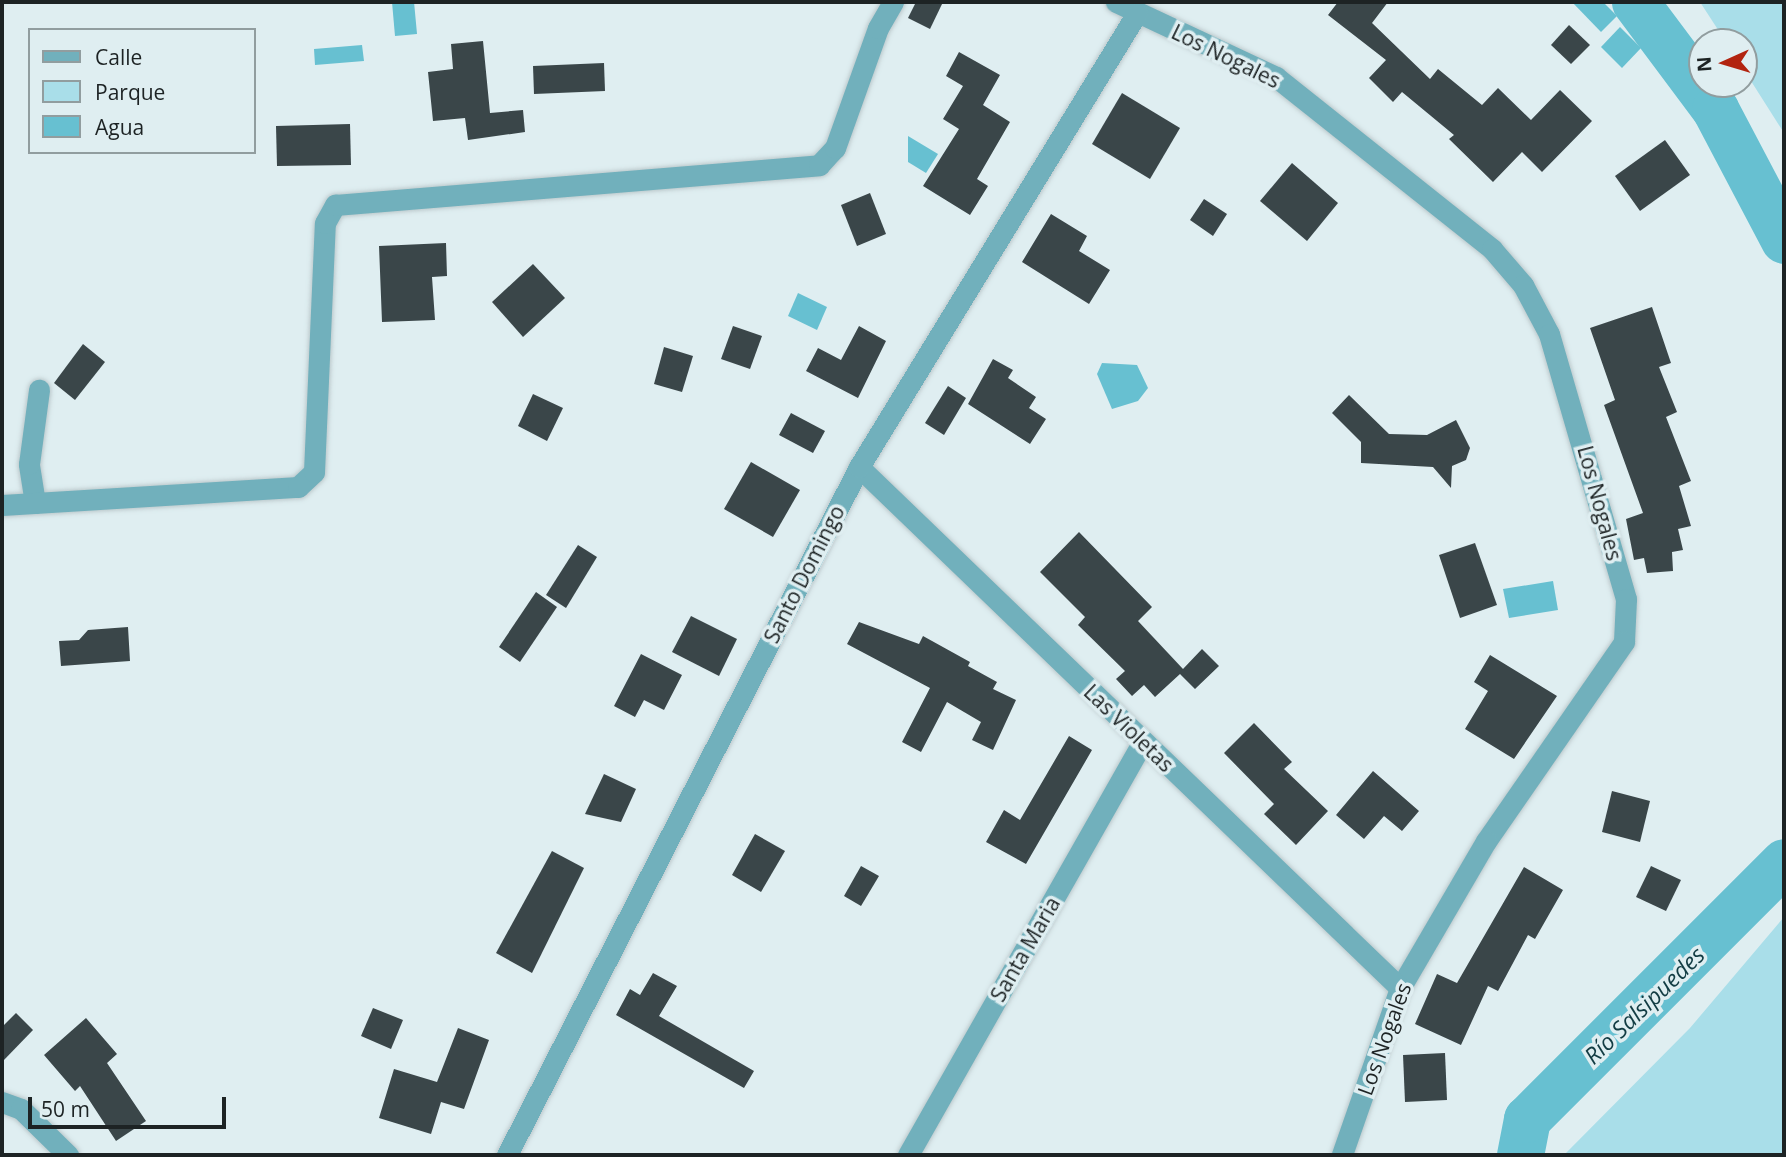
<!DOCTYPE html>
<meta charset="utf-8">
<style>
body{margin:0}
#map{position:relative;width:1786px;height:1157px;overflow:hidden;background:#dfeef1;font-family:"Open Sans",sans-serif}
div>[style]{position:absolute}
.green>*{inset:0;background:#a9dee9}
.water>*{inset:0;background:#67c0d1}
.river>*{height:47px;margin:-23.5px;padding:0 23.5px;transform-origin:23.5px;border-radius:23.5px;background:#67c0d1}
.building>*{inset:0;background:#3a4649}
.roads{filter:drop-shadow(0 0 2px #bcc9cc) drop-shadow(0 0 2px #bcc9cc)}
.minor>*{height:21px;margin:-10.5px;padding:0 10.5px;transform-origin:10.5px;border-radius:10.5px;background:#71b0bc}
span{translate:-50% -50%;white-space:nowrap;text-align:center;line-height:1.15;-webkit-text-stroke:7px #dfeef1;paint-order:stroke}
.street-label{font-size:21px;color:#1d2324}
.water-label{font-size:23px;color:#123c43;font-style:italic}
.frame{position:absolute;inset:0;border:4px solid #1d2324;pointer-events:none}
.legend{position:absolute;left:28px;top:28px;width:228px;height:126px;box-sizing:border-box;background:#dfeef1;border:2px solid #919d9f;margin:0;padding:9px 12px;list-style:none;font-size:21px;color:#1d2324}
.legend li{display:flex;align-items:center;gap:14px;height:35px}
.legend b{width:35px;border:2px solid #919d9f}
.north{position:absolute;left:1688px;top:28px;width:70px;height:70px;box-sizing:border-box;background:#dfeef1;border:2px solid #919d9f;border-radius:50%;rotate:266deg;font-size:19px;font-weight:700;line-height:28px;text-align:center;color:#1d2324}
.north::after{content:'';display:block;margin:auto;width:24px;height:32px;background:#b22410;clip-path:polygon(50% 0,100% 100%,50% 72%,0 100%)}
.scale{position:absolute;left:28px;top:1097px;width:198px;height:32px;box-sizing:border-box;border:4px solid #1d2324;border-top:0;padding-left:9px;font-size:21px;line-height:24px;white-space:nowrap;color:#1d2324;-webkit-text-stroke:5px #dfeef1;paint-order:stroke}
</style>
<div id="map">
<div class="green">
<i style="clip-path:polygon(1700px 2px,1784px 2px,1784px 133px,1744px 70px,1744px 42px,1726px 42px)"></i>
<i style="clip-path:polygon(1784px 917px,1784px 1155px,1564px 1155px,1690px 1028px)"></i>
</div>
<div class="water">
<i style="clip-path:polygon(392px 2px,414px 2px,417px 34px,395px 36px)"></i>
<i style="clip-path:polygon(1572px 2px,1603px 2px,1617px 16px,1601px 32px)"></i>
<i style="clip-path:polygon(1620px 27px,1641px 48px,1622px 68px,1601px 47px)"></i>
<i style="clip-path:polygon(362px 45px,364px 61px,315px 65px,314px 49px)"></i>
<i style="clip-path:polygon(908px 136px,938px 154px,926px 173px,908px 162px)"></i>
<i style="clip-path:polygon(798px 293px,827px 307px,817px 330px,788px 316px)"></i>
<i style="clip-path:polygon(1102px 363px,1137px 365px,1148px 388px,1138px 401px,1112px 409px,1097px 374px)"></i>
<i style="clip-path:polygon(1553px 581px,1558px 610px,1509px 618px,1503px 589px)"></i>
</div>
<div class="river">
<i style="left:1635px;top:2px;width:134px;rotate:53.2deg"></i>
<i style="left:1715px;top:109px;width:148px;rotate:62.2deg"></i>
<i style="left:1520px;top:1155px;width:37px;rotate:-79deg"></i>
<i style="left:1527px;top:1119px;width:363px;rotate:-45deg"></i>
</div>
<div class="building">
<i style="clip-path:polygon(916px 2px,943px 2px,930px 29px,908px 18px)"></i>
<i style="clip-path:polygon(1338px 2px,1388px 2px,1372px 23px,1430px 79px,1438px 69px,1482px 105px,1498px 88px,1531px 120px,1560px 90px,1592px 121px,1542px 172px,1522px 152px,1493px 182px,1449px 139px,1454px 135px,1402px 92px,1393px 102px,1369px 78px,1386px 60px,1328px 15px)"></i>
<i style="clip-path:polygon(1569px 25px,1590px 45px,1571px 64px,1551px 45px)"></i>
<i style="clip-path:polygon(483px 41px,490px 113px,523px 110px,525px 132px,468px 140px,465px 118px,433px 121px,428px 72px,453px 69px,451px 44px)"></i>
<i style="clip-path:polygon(959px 52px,1000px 75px,983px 105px,1010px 122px,977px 179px,988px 186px,970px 215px,923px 186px,959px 129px,943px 119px,963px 86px,946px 76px)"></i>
<i style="clip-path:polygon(604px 63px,605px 91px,534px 94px,533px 66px)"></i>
<i style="clip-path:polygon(1122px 93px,1180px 128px,1150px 179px,1092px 144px)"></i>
<i style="clip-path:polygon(350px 124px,351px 165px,277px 166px,276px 126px)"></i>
<i style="clip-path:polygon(1665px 140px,1690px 175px,1640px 211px,1615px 176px)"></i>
<i style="clip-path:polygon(1292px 163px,1338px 203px,1307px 241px,1260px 201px)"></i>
<i style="clip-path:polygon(870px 193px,886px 234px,857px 246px,841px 205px)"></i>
<i style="clip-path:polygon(1204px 199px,1227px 214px,1213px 236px,1190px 220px)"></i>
<i style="clip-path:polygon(1051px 214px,1087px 236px,1079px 251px,1110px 270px,1089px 304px,1022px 262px)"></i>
<i style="clip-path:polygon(446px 243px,447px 276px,432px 277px,435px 320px,382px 322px,379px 246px)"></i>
<i style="clip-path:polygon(533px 264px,565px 298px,523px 337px,492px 302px)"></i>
<i style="clip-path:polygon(1652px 307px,1671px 363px,1659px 367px,1677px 412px,1666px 417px,1691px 481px,1679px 486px,1691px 526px,1678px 529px,1683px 550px,1672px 552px,1673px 571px,1647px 573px,1644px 558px,1634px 560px,1626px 519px,1643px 513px,1604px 405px,1615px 400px,1590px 328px)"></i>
<i style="clip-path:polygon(733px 326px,762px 336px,750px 369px,721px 359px)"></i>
<i style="clip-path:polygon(859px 326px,886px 341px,858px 398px,806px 371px,818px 348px,841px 360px)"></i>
<i style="clip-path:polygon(83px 344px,105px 362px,75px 400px,54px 383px)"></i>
<i style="clip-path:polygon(664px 347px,693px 356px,682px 392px,654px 384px)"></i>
<i style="clip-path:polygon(993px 359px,1013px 370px,1008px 378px,1036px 397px,1029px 408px,1046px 419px,1030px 444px,968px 404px)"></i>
<i style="clip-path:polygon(948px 386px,966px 398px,944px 435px,925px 423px)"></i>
<i style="clip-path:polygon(533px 394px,563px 408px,547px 441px,518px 426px)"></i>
<i style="clip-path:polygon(1349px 395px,1389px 434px,1427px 435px,1456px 420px,1470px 448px,1466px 460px,1452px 466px,1451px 488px,1433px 467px,1361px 463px,1361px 442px,1332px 413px)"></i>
<i style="clip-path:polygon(791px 413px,825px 431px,813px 453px,779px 435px)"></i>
<i style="clip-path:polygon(751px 462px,800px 490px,773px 537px,724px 509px)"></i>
<i style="clip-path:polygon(1079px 532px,1152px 607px,1138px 621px,1183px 669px,1202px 649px,1219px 666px,1195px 689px,1180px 674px,1155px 697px,1144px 685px,1132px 696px,1116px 679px,1125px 671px,1078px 625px,1085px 617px,1040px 572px)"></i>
<i style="clip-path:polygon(1475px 543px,1497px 605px,1460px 618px,1439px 555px)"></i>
<i style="clip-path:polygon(578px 545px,597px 557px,566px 608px,546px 595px)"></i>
<i style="clip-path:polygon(536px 592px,557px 607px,520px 662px,499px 647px)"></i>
<i style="clip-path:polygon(691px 616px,737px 639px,719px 676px,672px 652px)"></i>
<i style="clip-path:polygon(859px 622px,919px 644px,923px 636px,970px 662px,968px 666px,997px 682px,993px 689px,1016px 700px,993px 750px,972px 740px,981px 722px,947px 702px,921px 752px,902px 742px,930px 688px,847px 644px)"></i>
<i style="clip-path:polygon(128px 627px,130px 661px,61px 666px,59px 641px,79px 640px,88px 630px)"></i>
<i style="clip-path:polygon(641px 654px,682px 675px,664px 710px,644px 700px,635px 717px,614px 706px)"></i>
<i style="clip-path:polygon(1490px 655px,1557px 696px,1514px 759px,1465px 729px,1488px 691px,1474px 682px)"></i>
<i style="clip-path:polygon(1254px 723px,1292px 762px,1284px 769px,1328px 811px,1296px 845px,1264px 814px,1274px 804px,1224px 753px)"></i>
<i style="clip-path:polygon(1069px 736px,1092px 750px,1026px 864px,986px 842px,1004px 810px,1020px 820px)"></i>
<i style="clip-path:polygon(1373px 771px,1419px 811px,1402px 831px,1384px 816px,1364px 839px,1336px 815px)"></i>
<i style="clip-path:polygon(604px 774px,636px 789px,621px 822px,585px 814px)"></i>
<i style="clip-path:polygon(1612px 791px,1650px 801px,1640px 842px,1602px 832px)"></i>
<i style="clip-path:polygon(755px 834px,785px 851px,761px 892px,732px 875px)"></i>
<i style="clip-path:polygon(552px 851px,584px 868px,532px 973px,496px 953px)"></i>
<i style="clip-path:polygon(861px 866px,879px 876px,861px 906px,844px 896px)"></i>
<i style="clip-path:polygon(1651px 866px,1681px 880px,1666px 911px,1636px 897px)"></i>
<i style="clip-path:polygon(1524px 867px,1563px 890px,1535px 939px,1528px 935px,1498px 991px,1488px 986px,1461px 1045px,1415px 1024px,1437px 974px,1457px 983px)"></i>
<i style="clip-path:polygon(653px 973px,677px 986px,659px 1016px,754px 1071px,744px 1088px,616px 1015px,630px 989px,640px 995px)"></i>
<i style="clip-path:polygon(373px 1008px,403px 1020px,391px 1049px,361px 1036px)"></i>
<i style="clip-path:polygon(16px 1013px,33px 1030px,2px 1062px,2px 1027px)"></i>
<i style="clip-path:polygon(86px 1018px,117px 1054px,107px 1063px,146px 1121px,116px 1141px,80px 1086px,75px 1091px,44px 1055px)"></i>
<i style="clip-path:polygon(458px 1028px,489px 1040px,464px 1109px,441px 1102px,431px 1134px,379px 1118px,394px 1069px,437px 1082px)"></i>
<i style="clip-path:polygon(1445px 1053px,1447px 1100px,1405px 1102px,1403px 1055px)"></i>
</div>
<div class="roads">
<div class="minor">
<i style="left:1116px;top:2px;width:177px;rotate:25.1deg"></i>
<i style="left:1276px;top:77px;width:276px;rotate:38.5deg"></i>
<i style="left:1492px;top:249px;width:48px;rotate:49.3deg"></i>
<i style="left:1523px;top:285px;width:55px;rotate:62deg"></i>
<i style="left:1549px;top:334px;width:276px;rotate:73.8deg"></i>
<i style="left:1626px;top:599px;width:43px;rotate:92.7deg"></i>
<i style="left:1624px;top:642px;width:242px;rotate:124.7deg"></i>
<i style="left:1486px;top:841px;width:170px;rotate:120.3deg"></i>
<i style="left:1400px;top:988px;width:177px;rotate:109.2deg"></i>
<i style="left:859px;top:467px;width:751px;rotate:43.92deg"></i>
<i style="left:35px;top:503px;width:39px;rotate:-99deg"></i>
<i style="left:29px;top:464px;width:75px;rotate:-82.3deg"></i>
<i style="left:2px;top:505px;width:297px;rotate:-3.5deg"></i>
<i style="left:298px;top:487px;width:22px;rotate:-43deg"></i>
<i style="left:314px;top:472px;width:249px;rotate:-87.5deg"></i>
<i style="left:325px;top:223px;width:21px;rotate:-61deg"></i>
<i style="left:335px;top:205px;width:486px;rotate:-4.7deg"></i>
<i style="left:819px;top:165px;width:23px;rotate:-47deg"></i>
<i style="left:835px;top:148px;width:127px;rotate:-70.3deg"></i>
<i style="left:878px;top:28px;width:30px;rotate:-60deg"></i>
<i style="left:2px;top:1102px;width:20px;rotate:20deg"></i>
<i style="left:21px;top:1109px;width:66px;rotate:44.4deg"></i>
<i style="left:507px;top:1155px;width:773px;rotate:-62.9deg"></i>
<i style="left:859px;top:467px;width:532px;rotate:-58.52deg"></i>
<i style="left:908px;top:1155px;width:475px;rotate:-60.4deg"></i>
</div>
</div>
<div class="street-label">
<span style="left:1226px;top:56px;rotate:26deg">Los Nogales</span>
<span style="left:1600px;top:503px;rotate:75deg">Los Nogales</span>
<span style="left:804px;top:574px;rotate:-63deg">Santo Domingo</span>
<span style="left:1129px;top:728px;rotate:44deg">Las Violetas</span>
<span style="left:1025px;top:949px;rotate:-60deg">Santa Maria</span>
<span style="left:1384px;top:1039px;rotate:-70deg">Los Nogales</span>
</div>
<div class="water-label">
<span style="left:1644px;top:1005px;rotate:-44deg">Río Salsipuedes</span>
</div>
<div class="frame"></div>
<ul class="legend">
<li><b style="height:9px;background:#71b0bc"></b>Calle</li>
<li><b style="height:19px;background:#a9dee9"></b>Parque</li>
<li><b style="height:19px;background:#67c0d1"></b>Agua</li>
</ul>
<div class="north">N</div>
<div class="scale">50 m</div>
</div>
